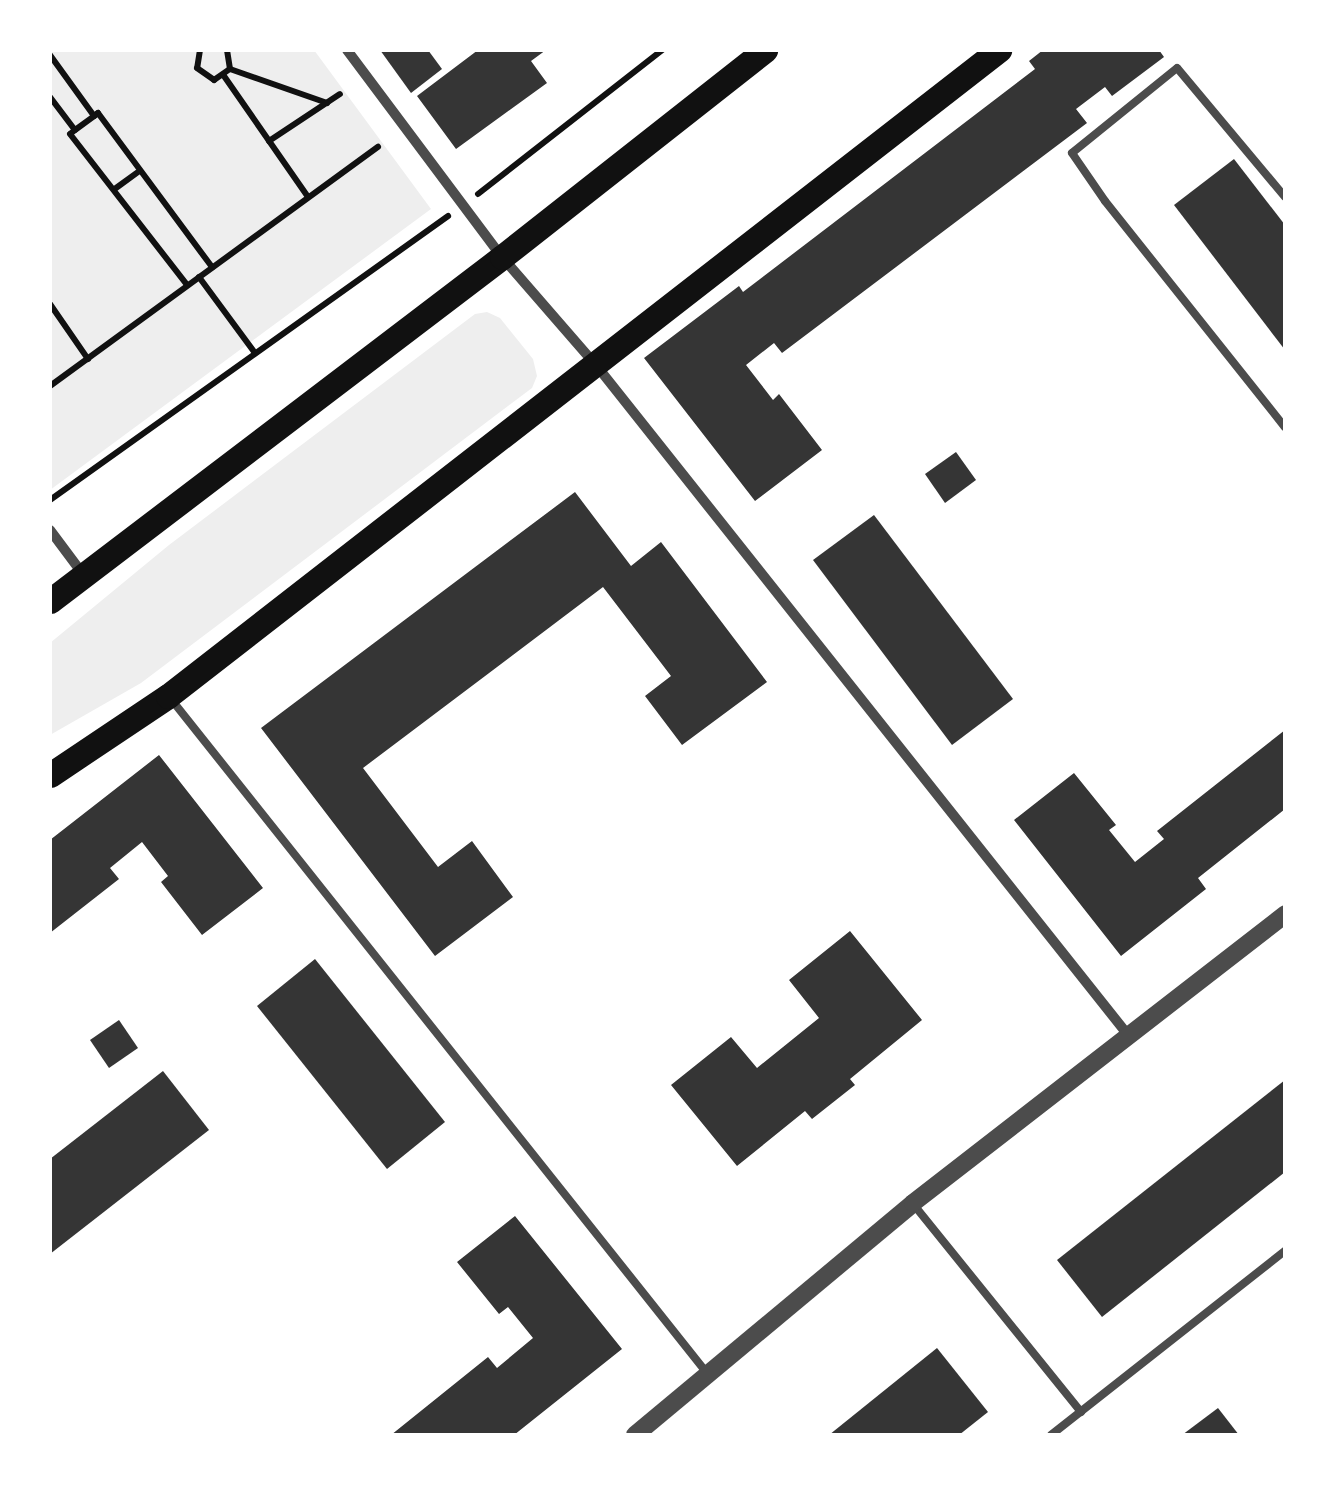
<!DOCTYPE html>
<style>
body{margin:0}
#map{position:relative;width:1335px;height:1485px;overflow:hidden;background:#fff;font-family:"Roboto Condensed",sans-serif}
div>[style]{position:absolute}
.green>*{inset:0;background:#eee}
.building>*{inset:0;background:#353535}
.path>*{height:6px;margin:-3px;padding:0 3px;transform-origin:3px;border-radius:3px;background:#111}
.service>*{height:8px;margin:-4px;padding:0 4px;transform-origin:4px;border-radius:4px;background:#4c4c4c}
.minor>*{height:10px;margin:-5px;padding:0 5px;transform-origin:5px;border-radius:5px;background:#4c4c4c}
.tertiary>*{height:18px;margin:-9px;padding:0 9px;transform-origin:9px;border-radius:9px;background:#4c4c4c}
.primary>*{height:25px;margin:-12.5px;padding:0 12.5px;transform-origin:12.5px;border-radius:12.5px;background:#111}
span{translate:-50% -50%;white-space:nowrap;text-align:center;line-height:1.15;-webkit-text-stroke:10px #fff;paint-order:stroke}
.frame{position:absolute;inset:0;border:52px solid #fff;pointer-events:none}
</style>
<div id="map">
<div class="green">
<i style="clip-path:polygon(50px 50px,314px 50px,431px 209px,50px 490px)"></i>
<i style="clip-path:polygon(487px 312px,500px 318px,533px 359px,537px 376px,532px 388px,141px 683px,50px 735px,50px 643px,169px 545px,475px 314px)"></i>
</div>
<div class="building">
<i style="clip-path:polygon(380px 50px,428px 50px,442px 69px,411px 93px)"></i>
<i style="clip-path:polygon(478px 50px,546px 50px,531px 61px,547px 83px,456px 149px,417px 96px)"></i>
<i style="clip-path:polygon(1043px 50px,1159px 50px,1164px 57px,1112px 96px,1105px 87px,1076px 109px,1087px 123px,782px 353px,774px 343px,746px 365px,773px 400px,779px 394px,822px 450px,755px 501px,644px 358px,739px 286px,743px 292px,1035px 69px,1029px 61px)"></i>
<i style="clip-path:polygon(1234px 159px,1285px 225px,1285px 350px,1174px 205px)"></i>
<i style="clip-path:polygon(956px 452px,976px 480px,945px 503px,925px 474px)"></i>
<i style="clip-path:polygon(575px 492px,631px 566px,661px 542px,767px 682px,682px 745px,645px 696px,671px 676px,603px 587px,363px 768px,438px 867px,472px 841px,513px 897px,435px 956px,261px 728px)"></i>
<i style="clip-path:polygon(874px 515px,1013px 699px,952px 745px,813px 560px)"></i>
<i style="clip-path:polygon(1285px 730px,1285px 809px,1198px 878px,1206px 889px,1121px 956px,1014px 820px,1074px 773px,1116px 825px,1109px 830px,1135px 862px,1164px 839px,1157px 831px)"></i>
<i style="clip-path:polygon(159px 755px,263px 888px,202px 935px,161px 882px,168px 876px,142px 842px,110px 868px,119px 879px,50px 933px,50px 840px)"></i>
<i style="clip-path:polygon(850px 931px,922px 1020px,850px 1079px,855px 1085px,812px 1119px,805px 1111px,737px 1166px,671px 1085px,731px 1037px,757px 1068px,819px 1018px,789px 980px)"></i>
<i style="clip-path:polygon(315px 959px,445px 1122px,387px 1169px,257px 1006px)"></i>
<i style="clip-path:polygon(119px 1020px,138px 1048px,109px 1068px,90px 1040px)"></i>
<i style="clip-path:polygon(163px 1071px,209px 1130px,50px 1254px,50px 1159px)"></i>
<i style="clip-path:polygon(1285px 1080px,1285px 1172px,1102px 1317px,1057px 1260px)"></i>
<i style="clip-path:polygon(515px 1216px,622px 1349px,514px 1435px,391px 1435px,488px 1357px,497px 1368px,533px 1338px,508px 1307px,499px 1314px,457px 1262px)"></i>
<i style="clip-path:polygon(937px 1348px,988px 1412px,959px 1435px,829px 1435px)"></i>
<i style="clip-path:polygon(1218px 1408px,1239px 1435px,1182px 1435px)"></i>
</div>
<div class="path">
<i style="left:200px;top:50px;width:18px;rotate:99deg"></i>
<i style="left:197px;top:68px;width:21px;rotate:35deg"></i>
<i style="left:214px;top:80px;width:19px;rotate:-35deg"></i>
<i style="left:230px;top:69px;width:19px;rotate:-99deg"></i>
<i style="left:50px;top:55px;width:75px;rotate:54.2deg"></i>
<i style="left:94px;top:116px;width:5px;rotate:-37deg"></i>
<i style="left:98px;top:113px;width:192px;rotate:53.5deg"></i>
<i style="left:230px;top:69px;width:103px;rotate:19.3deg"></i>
<i style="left:224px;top:76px;width:147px;rotate:55.2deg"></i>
<i style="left:50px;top:97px;width:41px;rotate:52.9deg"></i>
<i style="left:75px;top:130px;width:6px;rotate:141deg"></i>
<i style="left:70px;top:134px;width:191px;rotate:52.2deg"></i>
<i style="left:75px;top:130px;width:24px;rotate:-36deg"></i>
<i style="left:269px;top:141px;width:85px;rotate:-33.5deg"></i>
<i style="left:116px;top:188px;width:27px;rotate:-36deg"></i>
<i style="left:478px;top:194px;width:234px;rotate:-38deg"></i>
<i style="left:199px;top:277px;width:94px;rotate:53.6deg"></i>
<i style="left:50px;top:304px;width:67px;rotate:55.4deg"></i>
<i style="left:50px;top:386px;width:406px;rotate:-36.1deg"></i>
<i style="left:50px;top:500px;width:489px;rotate:-35.5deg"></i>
</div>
<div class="service">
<i style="left:1285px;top:197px;width:168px;rotate:-129.9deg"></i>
<i style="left:1177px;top:68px;width:135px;rotate:141deg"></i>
<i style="left:1072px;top:153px;width:58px;rotate:55.5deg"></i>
<i style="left:1105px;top:201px;width:289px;rotate:51.5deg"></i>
<i style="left:171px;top:699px;width:861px;rotate:51.51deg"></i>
<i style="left:914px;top:1205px;width:266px;rotate:51.1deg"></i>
<i style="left:1051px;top:1435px;width:298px;rotate:-38.2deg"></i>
</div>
<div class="minor">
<i style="left:347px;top:50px;width:259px;rotate:53.2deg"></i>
<i style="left:502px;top:257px;width:143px;rotate:49deg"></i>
<i style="left:596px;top:365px;width:856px;rotate:51.55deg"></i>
<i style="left:50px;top:530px;width:54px;rotate:53.3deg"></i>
</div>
<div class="tertiary">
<i style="left:635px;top:1435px;width:362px;rotate:-39.8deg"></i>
<i style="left:913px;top:1203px;width:471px;rotate:-37.8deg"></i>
</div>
<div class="primary">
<i style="left:50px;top:601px;width:568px;rotate:-37.27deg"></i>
<i style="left:502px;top:257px;width:335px;rotate:-38.2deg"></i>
<i style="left:50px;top:775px;width:142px;rotate:-33.8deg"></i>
<i style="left:168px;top:696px;width:1053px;rotate:-37.86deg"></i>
</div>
<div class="frame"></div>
</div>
